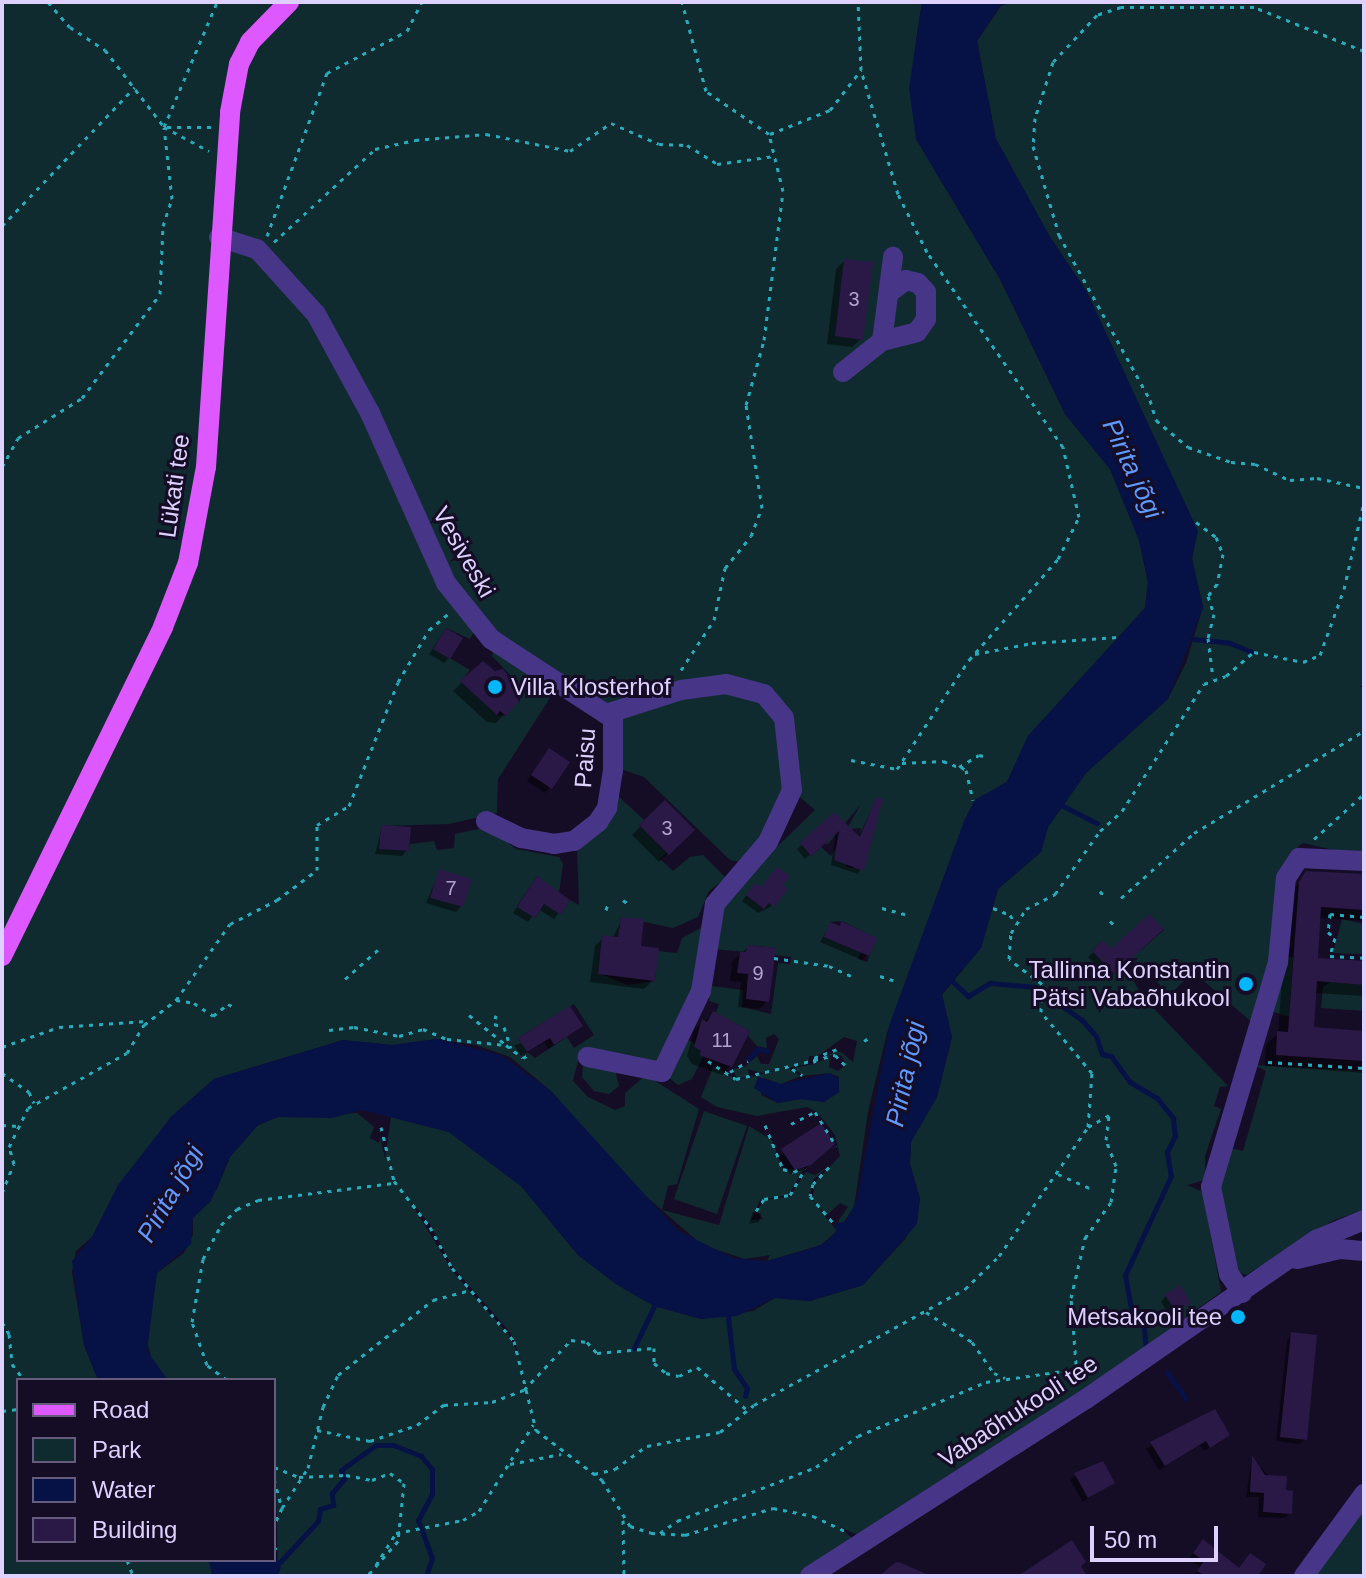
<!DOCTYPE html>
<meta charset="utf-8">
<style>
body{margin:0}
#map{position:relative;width:1366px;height:1578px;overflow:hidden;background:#150d25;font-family:Arial,sans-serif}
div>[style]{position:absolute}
.green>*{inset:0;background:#102b2f}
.water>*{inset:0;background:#061245}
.shadow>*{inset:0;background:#0007}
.stream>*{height:5px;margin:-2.5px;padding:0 2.5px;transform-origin:2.5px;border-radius:2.5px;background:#061245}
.building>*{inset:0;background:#2a1847}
.path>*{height:3px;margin-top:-1.5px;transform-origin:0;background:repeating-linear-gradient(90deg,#27acbd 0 4px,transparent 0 10px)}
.minor>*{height:20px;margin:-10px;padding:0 10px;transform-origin:10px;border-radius:10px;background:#473587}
.major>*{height:20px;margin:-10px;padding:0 10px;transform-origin:10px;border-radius:10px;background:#de58ff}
.dots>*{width:22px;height:22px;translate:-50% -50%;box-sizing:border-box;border:4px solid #150d25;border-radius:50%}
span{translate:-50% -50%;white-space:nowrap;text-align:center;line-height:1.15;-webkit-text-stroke:6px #150d25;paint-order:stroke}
.number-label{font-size:20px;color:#b1a3d1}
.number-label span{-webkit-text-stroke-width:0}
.street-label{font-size:24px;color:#ded1ff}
.poi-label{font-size:24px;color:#ded1ff}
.left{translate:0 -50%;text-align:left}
.right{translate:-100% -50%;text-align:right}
.water-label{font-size:26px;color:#5f99ff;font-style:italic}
.frame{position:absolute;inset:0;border:4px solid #ded1ff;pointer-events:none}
.legend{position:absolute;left:16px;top:1378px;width:260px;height:184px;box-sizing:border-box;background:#150d25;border:2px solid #655b7c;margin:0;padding:10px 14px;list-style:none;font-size:24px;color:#ded1ff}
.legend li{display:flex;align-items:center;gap:16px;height:40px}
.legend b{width:40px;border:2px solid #655b7c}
.scale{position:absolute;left:1090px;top:1526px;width:128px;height:36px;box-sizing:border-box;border:4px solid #ded1ff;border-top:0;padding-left:10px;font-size:24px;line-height:28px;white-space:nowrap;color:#ded1ff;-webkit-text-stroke:6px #150d25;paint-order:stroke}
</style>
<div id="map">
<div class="green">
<i style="clip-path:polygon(evenodd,2px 2px,922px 2px,916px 41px,916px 139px,1001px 281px,1065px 414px,1110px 469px,1139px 540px,1148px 582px,1145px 608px,1028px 736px,1007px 782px,975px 800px,965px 819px,887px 1033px,868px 1112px,854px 1207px,841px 1226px,838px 1221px,848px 1207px,840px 1203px,826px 1216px,812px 1199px,816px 1181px,840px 1156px,835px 1135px,817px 1112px,807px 1107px,757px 1116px,717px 1107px,701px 1097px,714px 1065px,737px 1080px,788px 1068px,801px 1076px,781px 1084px,764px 1078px,761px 1095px,778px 1103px,800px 1099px,824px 1102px,839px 1092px,839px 1077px,829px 1073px,803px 1076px,793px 1068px,815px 1064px,830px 1056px,829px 1067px,838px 1071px,846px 1065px,842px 1056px,835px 1054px,820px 1059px,834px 1052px,841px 1052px,853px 1062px,857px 1041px,844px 1037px,818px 1056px,809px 1056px,808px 1064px,762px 1073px,748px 1069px,749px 1077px,737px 1079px,733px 1069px,745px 1067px,757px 1056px,761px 1064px,769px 1064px,779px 1039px,774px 1034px,766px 1038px,767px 1048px,757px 1046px,748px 1036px,750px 1031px,716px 1013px,719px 1004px,709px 1001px,711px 986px,743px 990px,742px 1007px,771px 1014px,778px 963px,790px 964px,791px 957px,775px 955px,775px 948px,748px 945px,746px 952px,714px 949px,727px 895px,815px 810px,795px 793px,743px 863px,730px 860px,644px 777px,620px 769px,621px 727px,474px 632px,470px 639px,446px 628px,433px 648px,470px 670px,460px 682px,471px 685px,497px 715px,506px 716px,514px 679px,492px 656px,494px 648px,557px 687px,498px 779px,497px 813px,449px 824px,381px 826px,379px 849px,409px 851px,410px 844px,434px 841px,437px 850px,454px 848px,455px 834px,487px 827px,516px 849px,559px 857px,563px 864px,559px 893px,537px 876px,517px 906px,535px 918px,544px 904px,561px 915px,570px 900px,579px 905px,577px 849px,583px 838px,611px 821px,617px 795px,644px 820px,639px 825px,666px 853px,660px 859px,673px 871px,690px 857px,703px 855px,726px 878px,709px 891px,698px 917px,673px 928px,621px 917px,618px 937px,602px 936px,598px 973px,628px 985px,655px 981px,658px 951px,677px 953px,682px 938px,703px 927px,696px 988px,658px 1063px,579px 1057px,573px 1081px,588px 1097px,615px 1110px,625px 1106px,625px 1093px,646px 1075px,699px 1109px,677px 1184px,668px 1186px,662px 1210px,719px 1225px,749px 1126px,772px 1140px,783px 1170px,804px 1168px,789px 1195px,760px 1200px,751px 1220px,763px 1219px,757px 1211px,764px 1200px,789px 1197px,806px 1172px,815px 1175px,827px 1167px,814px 1179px,809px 1196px,837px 1231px,821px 1245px,767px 1261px,770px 1255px,745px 1259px,702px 1245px,625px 1178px,551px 1091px,510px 1057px,476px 1045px,437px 1039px,392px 1045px,343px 1040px,214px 1079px,171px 1117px,116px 1191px,92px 1237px,76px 1251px,72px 1272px,84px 1345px,98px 1380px,18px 1380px,18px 1560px,209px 1560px,212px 1576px,2px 1576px,2px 2px,861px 804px,831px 856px,821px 847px,811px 856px,803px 847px,809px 842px,828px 844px,861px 804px,2px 2px,861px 828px,854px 868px,846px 867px,847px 862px,835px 860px,836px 849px,851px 829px,861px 828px,2px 2px,842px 921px,876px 938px,867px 962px,858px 959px,861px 952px,830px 922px,842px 921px,2px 2px,574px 1004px,594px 1035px,574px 1048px,567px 1037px,535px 1058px,527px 1052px,518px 1038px,574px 1004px)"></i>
<i style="clip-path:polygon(evenodd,1011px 2px,1364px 2px,1364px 686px,1359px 686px,1364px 689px,1364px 857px,1303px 843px,1290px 853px,1276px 942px,1253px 1023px,1199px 977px,1185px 980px,1168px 996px,1149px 970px,1137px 962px,1125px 965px,1142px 996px,1228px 1086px,1220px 1087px,1214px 1106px,1221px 1109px,1205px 1156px,1205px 1180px,1187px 1185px,1203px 1192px,1221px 1292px,1111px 1371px,860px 1536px,840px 1527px,854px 1540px,796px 1576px,278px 1576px,274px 1380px,168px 1380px,153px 1364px,146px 1338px,157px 1273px,184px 1253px,193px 1235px,193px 1218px,217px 1189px,230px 1157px,258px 1125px,278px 1117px,357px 1113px,374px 1127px,370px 1138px,379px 1143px,380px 1137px,385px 1158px,391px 1117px,449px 1132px,521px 1186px,578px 1255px,616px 1284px,654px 1306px,701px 1319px,753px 1311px,775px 1298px,810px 1301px,863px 1285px,906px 1238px,920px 1199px,910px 1164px,911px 1141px,937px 1097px,952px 1037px,942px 995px,981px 948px,998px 889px,1041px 852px,1048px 827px,1086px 773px,1168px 699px,1186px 663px,1203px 607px,1192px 559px,1197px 531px,1087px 292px,1050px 237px,996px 139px,977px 41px,1001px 6px,1011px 2px,1149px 914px,1164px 930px,1140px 951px,1126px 936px,1149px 914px,1011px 2px,1102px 941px,1125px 964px,1115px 974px,1092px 951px,1102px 941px,1011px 2px,410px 1201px,430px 1224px,452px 1266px,510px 1332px,522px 1362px,509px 1335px,453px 1272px,410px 1201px)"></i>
<i style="clip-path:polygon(1342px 919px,1364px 924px,1364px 954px,1333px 953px)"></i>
<i style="clip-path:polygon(1288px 957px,1293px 957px,1289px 1017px,1271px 1011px)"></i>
<i style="clip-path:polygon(1330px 982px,1364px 985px,1364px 1011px,1321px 1008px,1323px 987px)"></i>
<i style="clip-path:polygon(684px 1038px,696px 1044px,703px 1057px,692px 1079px,678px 1085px,669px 1078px)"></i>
<i style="clip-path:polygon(583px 1065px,615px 1069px,619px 1086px,609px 1094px,594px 1091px,582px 1077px)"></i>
<i style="clip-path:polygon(1254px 1065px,1364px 1071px,1364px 1210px,1334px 1220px,1246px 1275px,1239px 1272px,1219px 1193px,1230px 1148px,1243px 1151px,1266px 1071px)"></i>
<i style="clip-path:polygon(704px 1111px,747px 1126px,717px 1214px,674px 1199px)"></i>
<i style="clip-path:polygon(1364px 1503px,1364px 1576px,1309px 1576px)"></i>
</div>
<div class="water">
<i style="clip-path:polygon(922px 2px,1011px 2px,1000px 6px,977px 41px,996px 139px,1050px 237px,1087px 292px,1198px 531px,1192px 559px,1203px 607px,1168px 699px,1086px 773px,1048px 827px,1041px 852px,998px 889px,981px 948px,942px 994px,952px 1037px,937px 1097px,911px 1142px,910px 1164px,920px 1199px,917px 1224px,863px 1285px,810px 1301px,775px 1298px,737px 1316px,701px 1319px,654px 1306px,616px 1284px,578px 1255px,521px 1186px,449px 1132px,362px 1110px,332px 1118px,278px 1117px,258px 1125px,230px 1157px,211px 1201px,193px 1218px,191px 1244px,157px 1273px,147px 1351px,168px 1380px,98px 1380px,84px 1345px,72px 1261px,92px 1237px,118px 1185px,171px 1117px,214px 1079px,343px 1040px,392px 1045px,437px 1039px,501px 1055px,551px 1091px,677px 1230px,733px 1258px,767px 1261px,810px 1249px,825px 1243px,837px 1231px,835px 1224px,846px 1221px,857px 1200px,890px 1023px,965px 819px,975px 800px,1007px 782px,1028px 736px,1145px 608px,1148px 582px,1139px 540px,1110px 469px,1065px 414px,1001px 281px,916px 139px,909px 88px)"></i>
<i style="clip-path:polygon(829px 1073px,839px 1078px,839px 1092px,824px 1102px,800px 1099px,778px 1103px,754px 1088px,758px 1077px,781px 1084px)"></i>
<i style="clip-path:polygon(274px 1553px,281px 1567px,278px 1576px,212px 1575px,209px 1560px,274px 1560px)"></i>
</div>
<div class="shadow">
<i style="clip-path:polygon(844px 261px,861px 339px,852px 347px,827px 344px,836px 269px)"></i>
<i style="clip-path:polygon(446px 630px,449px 658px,444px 663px,429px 654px)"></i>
<i style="clip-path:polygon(483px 663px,512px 681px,520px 697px,496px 723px,487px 722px,453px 691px)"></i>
<i style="clip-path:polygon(544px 756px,567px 763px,545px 793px,527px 781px)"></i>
<i style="clip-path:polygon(876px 799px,881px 800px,870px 848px,858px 874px,831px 865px,836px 832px,805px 859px,797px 849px,834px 815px,858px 838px)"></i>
<i style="clip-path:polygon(665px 802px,692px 830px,659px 862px,632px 835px)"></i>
<i style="clip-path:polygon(382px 828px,407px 850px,402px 856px,375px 854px)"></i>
<i style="clip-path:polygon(440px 871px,461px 906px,456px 912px,426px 903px)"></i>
<i style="clip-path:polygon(1307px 873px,1364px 876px,1364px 921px,1319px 918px,1316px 960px,1364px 963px,1364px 996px,1314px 993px,1311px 1029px,1364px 1033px,1364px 1073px,1265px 1066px,1266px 1045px,1278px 1033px,1288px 896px)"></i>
<i style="clip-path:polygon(537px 878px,568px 901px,554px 919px,538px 909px,528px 922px,513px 913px)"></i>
<i style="clip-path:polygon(761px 889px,772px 906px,758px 913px,742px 901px,750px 891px)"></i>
<i style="clip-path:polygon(622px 919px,653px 980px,644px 989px,590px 982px,595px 946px,603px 938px,612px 939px)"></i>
<i style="clip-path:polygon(831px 924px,868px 954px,862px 960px,820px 942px)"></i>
<i style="clip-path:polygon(1161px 929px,1108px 978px,1088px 957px,1103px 943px,1111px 952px)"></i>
<i style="clip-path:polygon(748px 947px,768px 1001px,759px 1009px,738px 1007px,741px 982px,730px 981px,732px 962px)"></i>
<i style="clip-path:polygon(713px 1014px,730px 1066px,722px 1075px,692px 1064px,687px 1056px,694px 1030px)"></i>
<i style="clip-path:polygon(576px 1030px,548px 1049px,544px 1042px,521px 1056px,514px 1045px)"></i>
<i style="clip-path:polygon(832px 1143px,804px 1170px,790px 1174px,777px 1155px)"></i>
<i style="clip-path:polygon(753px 1212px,761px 1214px,759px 1222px,749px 1224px)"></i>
<i style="clip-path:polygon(1166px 1296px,1183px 1308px,1170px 1316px,1161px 1302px)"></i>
<i style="clip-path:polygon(1292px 1335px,1305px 1439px,1299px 1444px,1276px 1441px,1287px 1340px)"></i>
<i style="clip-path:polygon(1214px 1412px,1223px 1440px,1204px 1451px,1200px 1445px,1159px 1470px,1146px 1449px)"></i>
<i style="clip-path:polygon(1252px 1458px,1284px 1492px,1290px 1513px,1285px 1518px,1258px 1517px,1259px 1497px,1246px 1497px)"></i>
<i style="clip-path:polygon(1076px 1475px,1112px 1483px,1083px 1502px,1070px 1480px)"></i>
<i style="clip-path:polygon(1198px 1546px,1238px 1570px,1254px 1576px,1194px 1576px,1200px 1567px,1189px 1559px)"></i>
</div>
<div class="stream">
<i style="left:1194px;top:639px;width:36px;rotate:6deg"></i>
<i style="left:1230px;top:643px;width:24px;rotate:22deg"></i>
<i style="left:1063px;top:806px;width:38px;rotate:27deg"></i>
<i style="left:953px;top:982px;width:21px;rotate:43deg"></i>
<i style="left:968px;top:996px;width:26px;rotate:-31deg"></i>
<i style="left:990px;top:983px;width:45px;rotate:5.1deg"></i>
<i style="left:1035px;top:987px;width:57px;rotate:35.1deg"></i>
<i style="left:1082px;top:1020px;width:21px;rotate:49deg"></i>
<i style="left:1096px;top:1036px;width:19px;rotate:72deg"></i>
<i style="left:1102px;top:1054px;width:9px;rotate:13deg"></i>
<i style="left:1111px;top:1056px;width:32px;rotate:54deg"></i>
<i style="left:1130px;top:1082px;width:31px;rotate:31deg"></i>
<i style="left:1157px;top:1098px;width:26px;rotate:51deg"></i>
<i style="left:1173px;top:1118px;width:18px;rotate:84deg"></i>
<i style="left:1175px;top:1136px;width:18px;rotate:117deg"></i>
<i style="left:1167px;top:1152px;width:24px;rotate:81deg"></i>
<i style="left:1171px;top:1176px;width:109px;rotate:114.9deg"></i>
<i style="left:1125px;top:1275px;width:46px;rotate:79.9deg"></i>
<i style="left:1133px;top:1320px;width:13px;rotate:32deg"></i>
<i style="left:1144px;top:1327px;width:16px;rotate:86deg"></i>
<i style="left:748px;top:1059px;width:14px;rotate:-45deg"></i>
<i style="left:758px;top:1049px;width:9px;rotate:13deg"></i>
<i style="left:728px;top:1317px;width:52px;rotate:83.4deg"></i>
<i style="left:734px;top:1369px;width:23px;rotate:56deg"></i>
<i style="left:747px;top:1388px;width:8px;rotate:104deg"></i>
<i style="left:634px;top:1348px;width:47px;rotate:-64.5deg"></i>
<i style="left:1167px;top:1372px;width:32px;rotate:55deg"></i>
<i style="left:280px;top:1562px;width:56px;rotate:-47.2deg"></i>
<i style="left:318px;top:1521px;width:12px;rotate:-81deg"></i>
<i style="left:320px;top:1509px;width:14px;rotate:-17deg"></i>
<i style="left:333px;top:1505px;width:12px;rotate:-95deg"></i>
<i style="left:332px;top:1493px;width:18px;rotate:-49deg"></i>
<i style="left:344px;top:1479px;width:9px;rotate:-108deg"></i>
<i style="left:341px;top:1470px;width:43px;rotate:-35.5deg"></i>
<i style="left:376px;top:1445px;width:17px"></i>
<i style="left:393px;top:1445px;width:30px;rotate:21deg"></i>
<i style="left:421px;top:1456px;width:17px;rotate:50deg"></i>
<i style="left:432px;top:1469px;width:25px;rotate:90deg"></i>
<i style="left:432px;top:1494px;width:30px;rotate:118deg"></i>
<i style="left:418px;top:1520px;width:40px;rotate:69.8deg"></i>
<i style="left:432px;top:1558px;width:19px;rotate:108deg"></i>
</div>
<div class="building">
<i style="clip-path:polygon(844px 259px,873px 262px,863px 340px,835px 336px)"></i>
<i style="clip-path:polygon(446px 628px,463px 638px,450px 659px,433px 649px)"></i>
<i style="clip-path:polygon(483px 661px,495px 671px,503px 669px,520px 690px,522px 698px,506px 716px,500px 711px,497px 715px,460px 681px)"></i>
<i style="clip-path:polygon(549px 748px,570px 762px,552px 789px,531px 775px)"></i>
<i style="clip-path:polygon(876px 797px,883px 799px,864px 871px,834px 860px,839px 831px,811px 856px,800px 843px,834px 812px,860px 837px)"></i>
<i style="clip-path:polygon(665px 800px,695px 830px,669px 855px,639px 825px)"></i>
<i style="clip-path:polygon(381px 825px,411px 827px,409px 851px,379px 849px)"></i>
<i style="clip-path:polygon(777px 867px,790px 876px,783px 885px,788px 889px,774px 907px,769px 903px,764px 909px,746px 895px,755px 883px,761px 887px)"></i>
<i style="clip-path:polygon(439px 869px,472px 879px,463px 907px,430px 898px)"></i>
<i style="clip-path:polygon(1306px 871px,1364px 874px,1364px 910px,1321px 907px,1318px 958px,1364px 961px,1364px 985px,1317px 981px,1314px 1027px,1364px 1031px,1364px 1061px,1276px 1055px,1277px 1031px,1288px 1032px,1299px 882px)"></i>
<i style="clip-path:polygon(537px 876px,570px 900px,561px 915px,544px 904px,535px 918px,517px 907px)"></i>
<i style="clip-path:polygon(1149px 914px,1164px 929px,1114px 974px,1092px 951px,1103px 940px,1111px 949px)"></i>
<i style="clip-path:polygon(621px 917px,644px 919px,641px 946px,659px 948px,655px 981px,598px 974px,602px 935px,618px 937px)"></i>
<i style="clip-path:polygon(841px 921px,877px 938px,869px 956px,824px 937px,830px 922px,840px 926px)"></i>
<i style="clip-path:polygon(747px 945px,776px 948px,769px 1002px,746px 999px,748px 974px,737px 973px,740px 952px,746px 952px)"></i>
<i style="clip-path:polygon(570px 1006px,583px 1026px,554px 1045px,550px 1038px,527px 1052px,518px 1038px)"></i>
<i style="clip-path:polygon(713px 1011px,750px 1031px,732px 1067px,699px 1055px,701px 1051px,694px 1047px,702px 1019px,707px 1022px)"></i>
<i style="clip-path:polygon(821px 1123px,835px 1144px,811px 1165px,795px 1170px,781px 1149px)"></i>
<i style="clip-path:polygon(1180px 1285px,1191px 1303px,1176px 1312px,1165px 1295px)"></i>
<i style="clip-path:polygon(1291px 1332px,1317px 1335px,1307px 1440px,1280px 1437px)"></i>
<i style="clip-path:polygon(1215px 1409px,1230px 1435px,1210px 1448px,1206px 1441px,1165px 1466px,1150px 1442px)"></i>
<i style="clip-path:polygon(1252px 1455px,1265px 1475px,1287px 1476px,1286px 1490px,1293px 1491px,1292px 1514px,1263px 1512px,1264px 1493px,1250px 1492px)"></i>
<i style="clip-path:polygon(1103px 1461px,1115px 1483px,1088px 1498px,1074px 1473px)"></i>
<i style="clip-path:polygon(1203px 1539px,1239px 1568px,1250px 1553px,1266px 1564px,1258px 1576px,1205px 1576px,1197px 1571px,1204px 1561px,1193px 1553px)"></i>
<i style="clip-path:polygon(1072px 1540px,1086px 1562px,1081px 1566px,1087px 1576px,1018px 1576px)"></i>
<i style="clip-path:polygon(896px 1562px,901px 1563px,931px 1576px,879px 1576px)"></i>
</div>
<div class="path">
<i style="left:48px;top:2px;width:33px;rotate:49deg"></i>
<i style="left:70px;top:27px;width:42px;rotate:33.3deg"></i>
<i style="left:105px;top:50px;width:97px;rotate:52.5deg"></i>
<i style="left:164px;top:127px;width:51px;rotate:28.1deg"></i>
<i style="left:1364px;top:51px;width:118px;rotate:-158.2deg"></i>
<i style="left:1254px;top:7px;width:133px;rotate:180deg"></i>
<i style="left:1121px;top:7px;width:25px;rotate:162deg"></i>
<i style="left:1097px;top:15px;width:64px;rotate:133.1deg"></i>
<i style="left:1053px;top:62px;width:59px;rotate:107.8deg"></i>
<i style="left:1035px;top:118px;width:28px;rotate:94deg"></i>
<i style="left:1033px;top:146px;width:93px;rotate:73.7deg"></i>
<i style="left:1059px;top:235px;width:188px;rotate:61.1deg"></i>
<i style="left:1150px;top:400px;width:21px;rotate:73deg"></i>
<i style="left:1156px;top:420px;width:42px;rotate:40.2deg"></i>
<i style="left:1188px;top:447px;width:46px;rotate:19.2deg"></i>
<i style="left:1231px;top:462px;width:24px;rotate:5deg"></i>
<i style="left:1255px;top:464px;width:38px;rotate:25deg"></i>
<i style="left:1290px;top:480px;width:27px;rotate:-4deg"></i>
<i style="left:1317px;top:478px;width:48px;rotate:12deg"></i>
<i style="left:167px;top:127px;width:45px"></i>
<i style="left:770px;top:134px;width:65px;rotate:-21.8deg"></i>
<i style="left:830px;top:110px;width:51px;rotate:-52.2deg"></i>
<i style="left:2px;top:226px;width:192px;rotate:-46.3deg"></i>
<i style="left:267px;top:236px;width:174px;rotate:-69.8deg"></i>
<i style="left:327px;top:73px;width:90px;rotate:-27.7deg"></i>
<i style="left:407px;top:31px;width:33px;rotate:-63deg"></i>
<i style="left:274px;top:242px;width:137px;rotate:-42.6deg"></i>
<i style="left:375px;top:149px;width:41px;rotate:-12.7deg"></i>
<i style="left:415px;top:140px;width:71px;rotate:-4.8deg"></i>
<i style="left:486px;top:134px;width:86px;rotate:11.4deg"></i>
<i style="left:570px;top:151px;width:50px;rotate:-34.3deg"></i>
<i style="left:611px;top:123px;width:52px;rotate:23.6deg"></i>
<i style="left:659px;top:144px;width:28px;rotate:2deg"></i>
<i style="left:687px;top:145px;width:36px;rotate:32deg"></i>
<i style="left:717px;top:164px;width:58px;rotate:-8deg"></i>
<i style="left:2px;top:467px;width:33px;rotate:-61deg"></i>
<i style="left:18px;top:438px;width:75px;rotate:-32deg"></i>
<i style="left:82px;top:398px;width:130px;rotate:-53.1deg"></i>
<i style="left:160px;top:294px;width:68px;rotate:-87.5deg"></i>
<i style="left:163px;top:226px;width:28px;rotate:-72deg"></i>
<i style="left:172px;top:199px;width:72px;rotate:-96.3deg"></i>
<i style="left:164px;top:127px;width:136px;rotate:-67deg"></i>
<i style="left:1196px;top:522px;width:25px;rotate:37deg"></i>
<i style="left:1216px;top:537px;width:18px;rotate:68deg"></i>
<i style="left:1223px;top:554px;width:31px;rotate:101deg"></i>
<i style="left:1217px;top:584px;width:15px;rotate:127deg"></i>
<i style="left:1208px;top:596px;width:19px;rotate:72deg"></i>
<i style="left:1214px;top:614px;width:25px;rotate:104deg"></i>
<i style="left:1208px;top:638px;width:40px;rotate:82.9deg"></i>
<i style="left:975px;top:654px;width:58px;rotate:-10.9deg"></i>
<i style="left:1032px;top:643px;width:86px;rotate:-4deg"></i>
<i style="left:681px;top:670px;width:60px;rotate:-56.6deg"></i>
<i style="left:714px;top:620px;width:53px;rotate:-78.1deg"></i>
<i style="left:725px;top:568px;width:41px;rotate:-50.9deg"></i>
<i style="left:751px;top:536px;width:30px;rotate:-69deg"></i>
<i style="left:762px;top:508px;width:104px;rotate:-98.8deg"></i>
<i style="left:746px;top:405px;width:67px;rotate:-74.5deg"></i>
<i style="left:764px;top:340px;width:150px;rotate:-82.7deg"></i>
<i style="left:783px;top:191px;width:59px;rotate:-103.8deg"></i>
<i style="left:769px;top:134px;width:76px;rotate:-145.7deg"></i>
<i style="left:706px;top:91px;width:92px;rotate:-105.1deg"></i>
<i style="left:851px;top:760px;width:47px;rotate:11.1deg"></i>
<i style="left:897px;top:769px;width:131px;rotate:-56.6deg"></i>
<i style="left:969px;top:660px;width:135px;rotate:-48.6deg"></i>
<i style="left:1058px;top:559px;width:47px;rotate:-63.4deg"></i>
<i style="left:1079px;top:517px;width:72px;rotate:-102.9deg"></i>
<i style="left:1063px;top:447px;width:238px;rotate:-124.9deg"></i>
<i style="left:927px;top:252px;width:65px;rotate:-116.6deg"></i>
<i style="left:898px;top:194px;width:129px;rotate:-106.6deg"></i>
<i style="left:861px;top:70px;width:68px;rotate:-92.5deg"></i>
<i style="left:902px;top:763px;width:41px;rotate:-2.8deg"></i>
<i style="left:943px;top:761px;width:17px;rotate:21deg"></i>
<i style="left:959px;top:767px;width:23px;rotate:-31deg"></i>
<i style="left:979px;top:755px;width:10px;rotate:11deg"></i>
<i style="left:961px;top:767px;width:6px;rotate:31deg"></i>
<i style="left:966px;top:770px;width:31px;rotate:77deg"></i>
<i style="left:1314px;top:839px;width:67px;rotate:-42deg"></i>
<i style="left:1100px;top:891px;width:5px;rotate:53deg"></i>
<i style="left:1121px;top:898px;width:98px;rotate:-41.7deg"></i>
<i style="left:1194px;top:833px;width:198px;rotate:-31deg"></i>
<i style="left:623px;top:900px;width:5px;rotate:37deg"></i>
<i style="left:882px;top:908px;width:24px;rotate:15deg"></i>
<i style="left:993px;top:908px;width:18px;rotate:22deg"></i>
<i style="left:1010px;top:915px;width:11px;rotate:56deg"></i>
<i style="left:606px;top:910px;width:6px;rotate:-72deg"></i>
<i style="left:1364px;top:917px;width:34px;rotate:-175deg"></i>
<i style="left:1330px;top:914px;width:18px;rotate:96deg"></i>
<i style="left:1328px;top:932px;width:9px;rotate:41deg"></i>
<i style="left:1335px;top:938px;width:19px;rotate:106deg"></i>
<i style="left:1330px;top:956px;width:34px;rotate:3deg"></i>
<i style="left:1110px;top:921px;width:6px;rotate:45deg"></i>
<i style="left:774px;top:958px;width:56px;rotate:8.3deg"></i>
<i style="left:829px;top:966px;width:24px;rotate:24deg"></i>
<i style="left:880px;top:976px;width:19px;rotate:18deg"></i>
<i style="left:345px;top:979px;width:48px;rotate:-41.6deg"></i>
<i style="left:176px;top:1000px;width:18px;rotate:9deg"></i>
<i style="left:194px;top:1003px;width:23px;rotate:34deg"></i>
<i style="left:213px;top:1016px;width:19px;rotate:-39deg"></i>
<i style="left:228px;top:1004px;width:9px;rotate:27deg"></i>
<i style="left:469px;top:1015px;width:46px;rotate:38.9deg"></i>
<i style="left:496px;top:1015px;width:9px;rotate:103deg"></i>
<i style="left:494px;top:1024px;width:10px;rotate:17deg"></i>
<i style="left:504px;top:1027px;width:22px;rotate:72deg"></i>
<i style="left:329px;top:1030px;width:25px;rotate:-7deg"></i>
<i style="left:354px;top:1027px;width:46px;rotate:11.3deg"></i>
<i style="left:399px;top:1036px;width:25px;rotate:-16deg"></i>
<i style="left:423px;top:1029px;width:26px;rotate:23deg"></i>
<i style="left:447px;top:1039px;width:59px;rotate:5.8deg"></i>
<i style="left:506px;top:1045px;width:21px;rotate:37deg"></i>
<i style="left:523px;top:1058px;width:8px;rotate:-30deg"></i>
<i style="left:864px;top:1041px;width:6px;rotate:-31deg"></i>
<i style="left:2px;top:1047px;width:60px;rotate:-19.3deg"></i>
<i style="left:59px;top:1027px;width:87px;rotate:-3.9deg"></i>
<i style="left:708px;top:1061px;width:33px;rotate:33deg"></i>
<i style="left:736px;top:1079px;width:102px;rotate:-13.6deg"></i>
<i style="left:835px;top:1055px;width:14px;rotate:45deg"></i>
<i style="left:1268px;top:1062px;width:96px;rotate:3.6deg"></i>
<i style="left:815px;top:1063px;width:5px;rotate:-101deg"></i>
<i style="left:814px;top:1058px;width:28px;rotate:-21deg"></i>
<i style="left:792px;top:1069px;width:12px;rotate:31deg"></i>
<i style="left:730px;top:1072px;width:21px;rotate:-31deg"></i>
<i style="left:2px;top:1073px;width:33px;rotate:35deg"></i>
<i style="left:29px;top:1092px;width:12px;rotate:66deg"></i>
<i style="left:791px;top:1124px;width:27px;rotate:-27deg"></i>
<i style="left:815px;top:1112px;width:40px;rotate:58deg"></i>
<i style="left:2px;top:1125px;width:16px;rotate:4deg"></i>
<i style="left:765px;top:1125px;width:48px;rotate:67.8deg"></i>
<i style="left:783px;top:1169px;width:11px;rotate:15deg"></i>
<i style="left:794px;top:1172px;width:10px;rotate:-29deg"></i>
<i style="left:381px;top:1127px;width:56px;rotate:76.5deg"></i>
<i style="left:394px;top:1181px;width:58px;rotate:52deg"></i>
<i style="left:430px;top:1227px;width:47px;rotate:61.8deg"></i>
<i style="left:452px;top:1268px;width:96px;rotate:49.7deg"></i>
<i style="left:514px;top:1341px;width:92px;rotate:76.1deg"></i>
<i style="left:536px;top:1430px;width:83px;rotate:37.1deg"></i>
<i style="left:602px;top:1480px;width:54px;rotate:58.7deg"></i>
<i style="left:630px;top:1526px;width:22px;rotate:18deg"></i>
<i style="left:651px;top:1533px;width:34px;rotate:3deg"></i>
<i style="left:685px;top:1535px;width:92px;rotate:-17.1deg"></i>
<i style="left:773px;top:1508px;width:41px;rotate:11.3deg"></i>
<i style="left:813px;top:1516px;width:38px;rotate:25deg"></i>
<i style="left:829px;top:1167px;width:23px;rotate:133deg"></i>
<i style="left:813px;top:1184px;width:12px;rotate:104deg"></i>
<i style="left:810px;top:1196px;width:38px;rotate:49deg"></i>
<i style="left:1058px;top:1174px;width:36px;rotate:24deg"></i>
<i style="left:2px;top:1193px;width:31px;rotate:-68deg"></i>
<i style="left:14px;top:1164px;width:18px;rotate:-106deg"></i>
<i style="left:9px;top:1147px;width:43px;rotate:-64deg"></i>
<i style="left:28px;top:1108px;width:113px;rotate:-29.1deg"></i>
<i style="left:127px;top:1053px;width:33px;rotate:-59deg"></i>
<i style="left:144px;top:1025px;width:41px;rotate:-38deg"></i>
<i style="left:176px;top:1000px;width:93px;rotate:-54.6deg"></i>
<i style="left:230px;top:924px;width:53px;rotate:-27.1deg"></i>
<i style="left:277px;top:900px;width:50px;rotate:-36.9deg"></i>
<i style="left:317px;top:870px;width:45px;rotate:-90deg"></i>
<i style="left:317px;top:825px;width:37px;rotate:-31deg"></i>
<i style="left:349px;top:806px;width:133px;rotate:-68.4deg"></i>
<i style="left:398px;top:682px;width:61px;rotate:-59.2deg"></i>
<i style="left:429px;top:630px;width:25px;rotate:-40deg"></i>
<i style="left:756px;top:1211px;width:14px;rotate:-56deg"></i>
<i style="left:764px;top:1199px;width:26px;rotate:-9deg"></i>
<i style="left:790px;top:1195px;width:30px;rotate:-60deg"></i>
<i style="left:926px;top:1312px;width:55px;rotate:33.1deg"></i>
<i style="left:972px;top:1342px;width:38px;rotate:55deg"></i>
<i style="left:994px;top:1373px;width:12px;rotate:24deg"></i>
<i style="left:2px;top:1322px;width:14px;rotate:60deg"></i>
<i style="left:9px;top:1334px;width:30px;rotate:84deg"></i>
<i style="left:12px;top:1364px;width:20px;rotate:53deg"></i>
<i style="left:1076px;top:1364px;width:66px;rotate:-94.3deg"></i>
<i style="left:1071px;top:1298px;width:62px;rotate:-76.9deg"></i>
<i style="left:1085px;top:1238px;width:44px;rotate:-54.2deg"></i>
<i style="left:1111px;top:1202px;width:36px;rotate:-82deg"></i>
<i style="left:1116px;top:1166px;width:28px;rotate:-111deg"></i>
<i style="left:1106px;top:1140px;width:25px;rotate:-83deg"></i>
<i style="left:1109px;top:1115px;width:24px;rotate:150deg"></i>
<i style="left:227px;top:1380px;width:25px;rotate:-143deg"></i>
<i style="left:207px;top:1365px;width:46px;rotate:-109.2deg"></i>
<i style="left:192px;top:1322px;width:64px;rotate:-80.1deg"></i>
<i style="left:203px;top:1259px;width:38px;rotate:-62deg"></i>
<i style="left:221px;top:1225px;width:23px;rotate:-45deg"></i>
<i style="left:237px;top:1209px;width:23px;rotate:-23deg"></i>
<i style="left:258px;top:1200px;width:136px;rotate:-7.2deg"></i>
<i style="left:2px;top:1411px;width:16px;rotate:-7deg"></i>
<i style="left:317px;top:1430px;width:54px;rotate:11.7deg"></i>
<i style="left:370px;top:1441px;width:50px;rotate:-18.8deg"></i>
<i style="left:417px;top:1425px;width:34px;rotate:-37deg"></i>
<i style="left:444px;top:1405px;width:48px;rotate:-3.6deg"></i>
<i style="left:492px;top:1402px;width:34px;rotate:-21deg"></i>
<i style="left:524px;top:1390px;width:69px;rotate:-46.8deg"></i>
<i style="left:571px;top:1340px;width:16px;rotate:7deg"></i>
<i style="left:587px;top:1342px;width:15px;rotate:48deg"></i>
<i style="left:597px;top:1353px;width:57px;rotate:-5deg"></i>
<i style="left:654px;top:1348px;width:15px;rotate:90deg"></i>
<i style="left:654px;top:1363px;width:16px;rotate:40deg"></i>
<i style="left:666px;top:1373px;width:13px;rotate:13deg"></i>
<i style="left:679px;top:1376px;width:20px;rotate:-27deg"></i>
<i style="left:697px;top:1367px;width:65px;rotate:40.6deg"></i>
<i style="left:510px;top:1464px;width:52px;rotate:-11.1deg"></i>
<i style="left:274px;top:1467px;width:27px;rotate:22deg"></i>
<i style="left:299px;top:1477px;width:47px;rotate:-2.4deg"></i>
<i style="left:346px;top:1475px;width:26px;rotate:11deg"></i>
<i style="left:372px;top:1480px;width:19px;rotate:-21deg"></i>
<i style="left:390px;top:1473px;width:17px;rotate:36deg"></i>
<i style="left:404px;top:1483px;width:58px;rotate:95.9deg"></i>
<i style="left:398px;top:1541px;width:47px;rotate:131.5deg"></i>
<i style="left:594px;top:1474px;width:22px;rotate:-13deg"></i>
<i style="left:615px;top:1469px;width:39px;rotate:-36deg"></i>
<i style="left:647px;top:1446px;width:74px;rotate:-10.9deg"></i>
<i style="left:720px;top:1432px;width:43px;rotate:-38.5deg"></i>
<i style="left:754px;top:1405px;width:241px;rotate:-28.8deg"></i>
<i style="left:965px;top:1289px;width:47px;rotate:-44.1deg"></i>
<i style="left:999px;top:1256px;width:157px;rotate:-55.4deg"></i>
<i style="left:1088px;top:1127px;width:54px;rotate:-85.8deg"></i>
<i style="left:1092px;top:1073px;width:80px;rotate:-129.9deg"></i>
<i style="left:1041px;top:1012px;width:28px;rotate:-88deg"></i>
<i style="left:1042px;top:984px;width:41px;rotate:-142.9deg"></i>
<i style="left:1009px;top:959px;width:26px;rotate:-86deg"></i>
<i style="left:1011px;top:933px;width:28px;rotate:-58deg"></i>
<i style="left:1026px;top:909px;width:33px;rotate:-27deg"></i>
<i style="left:1055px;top:894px;width:77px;rotate:-54.5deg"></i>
<i style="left:1100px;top:831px;width:30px;rotate:-42deg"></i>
<i style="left:1122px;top:811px;width:151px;rotate:-57.2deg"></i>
<i style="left:1204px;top:684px;width:23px;rotate:-20deg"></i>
<i style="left:1226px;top:676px;width:37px;rotate:-41deg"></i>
<i style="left:1254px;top:652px;width:50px;rotate:11.5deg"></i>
<i style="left:1303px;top:662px;width:18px;rotate:-22deg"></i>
<i style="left:1320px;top:655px;width:70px;rotate:-70deg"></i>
<i style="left:1344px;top:589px;width:89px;rotate:-77.1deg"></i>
<i style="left:274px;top:1479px;width:30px;rotate:75deg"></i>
<i style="left:282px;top:1508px;width:19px;rotate:115deg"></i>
<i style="left:282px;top:1508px;width:48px;rotate:-57deg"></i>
<i style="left:308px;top:1468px;width:63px;rotate:-76.2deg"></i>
<i style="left:323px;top:1407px;width:35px;rotate:-65deg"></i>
<i style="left:338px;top:1375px;width:121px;rotate:-38.3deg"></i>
<i style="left:433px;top:1300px;width:39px;rotate:-15deg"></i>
<i style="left:623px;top:1520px;width:56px;rotate:89deg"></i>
<i style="left:660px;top:1533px;width:21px;rotate:-35deg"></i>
<i style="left:677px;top:1521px;width:149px;rotate:-21.2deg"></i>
<i style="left:816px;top:1467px;width:52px;rotate:-36.4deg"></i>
<i style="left:858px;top:1436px;width:139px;rotate:-22.9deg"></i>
<i style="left:986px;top:1382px;width:113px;rotate:-8.1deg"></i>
<i style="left:274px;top:1546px;width:6px;rotate:59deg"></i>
<i style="left:127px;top:1560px;width:17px;rotate:69deg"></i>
<i style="left:376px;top:1565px;width:38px;rotate:-58deg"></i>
<i style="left:396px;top:1533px;width:68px;rotate:-11deg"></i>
<i style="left:463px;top:1520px;width:18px;rotate:-29deg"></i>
<i style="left:479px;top:1511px;width:102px;rotate:-57.9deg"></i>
</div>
<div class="minor">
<i style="left:219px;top:237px;width:40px;rotate:18deg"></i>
<i style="left:257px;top:249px;width:88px;rotate:47.8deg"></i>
<i style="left:316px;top:314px;width:113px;rotate:61.4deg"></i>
<i style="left:370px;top:413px;width:186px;rotate:65.9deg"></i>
<i style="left:446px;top:583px;width:72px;rotate:51.2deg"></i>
<i style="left:491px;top:639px;width:137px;rotate:33.1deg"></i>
<i style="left:606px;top:714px;width:79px;rotate:-17.7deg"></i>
<i style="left:681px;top:690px;width:45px;rotate:-7.6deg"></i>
<i style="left:726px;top:684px;width:39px;rotate:15deg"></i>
<i style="left:764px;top:694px;width:31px;rotate:50deg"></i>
<i style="left:784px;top:718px;width:72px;rotate:83.7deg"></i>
<i style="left:792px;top:790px;width:57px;rotate:114.8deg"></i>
<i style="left:768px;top:842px;width:82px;rotate:130.5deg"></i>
<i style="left:715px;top:904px;width:88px;rotate:99.1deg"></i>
<i style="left:701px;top:991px;width:90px;rotate:115.7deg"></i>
<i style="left:662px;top:1072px;width:76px;rotate:-168.5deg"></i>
<i style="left:882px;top:341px;width:36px;rotate:-14deg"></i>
<i style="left:917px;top:332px;width:16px;rotate:-55deg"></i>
<i style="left:926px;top:319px;width:27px;rotate:-90deg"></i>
<i style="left:926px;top:292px;width:12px;rotate:-132deg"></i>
<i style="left:918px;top:283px;width:12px;rotate:-166deg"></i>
<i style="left:906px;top:280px;width:20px;rotate:143deg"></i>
<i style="left:843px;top:372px;width:50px;rotate:-38.5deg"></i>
<i style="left:882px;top:341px;width:85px;rotate:-82.5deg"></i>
<i style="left:486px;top:821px;width:39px;rotate:26deg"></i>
<i style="left:521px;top:838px;width:34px;rotate:10deg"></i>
<i style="left:554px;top:844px;width:20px;rotate:-9deg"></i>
<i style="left:574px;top:841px;width:31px;rotate:-38deg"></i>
<i style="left:598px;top:822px;width:17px;rotate:-57deg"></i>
<i style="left:607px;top:808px;width:37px;rotate:-81deg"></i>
<i style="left:613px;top:771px;width:56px;rotate:-90deg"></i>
<i style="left:1297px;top:1259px;width:44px;rotate:-13.1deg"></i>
<i style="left:1340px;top:1249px;width:24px;rotate:5deg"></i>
<i style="left:1242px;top:1293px;width:23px;rotate:-124deg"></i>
<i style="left:1229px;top:1274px;width:89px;rotate:-101.7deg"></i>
<i style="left:1211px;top:1187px;width:235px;rotate:-73.4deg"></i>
<i style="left:1278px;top:962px;width:84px;rotate:-84.6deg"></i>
<i style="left:1286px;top:878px;width:24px;rotate:-57deg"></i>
<i style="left:1299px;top:858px;width:65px;rotate:2.6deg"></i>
<i style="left:810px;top:1576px;width:328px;rotate:-32.7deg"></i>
<i style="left:1086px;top:1399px;width:280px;rotate:-34.7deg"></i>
<i style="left:1316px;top:1240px;width:52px;rotate:-22.6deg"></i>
<i style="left:1304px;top:1576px;width:102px;rotate:-53.8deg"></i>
</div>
<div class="major">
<i style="left:2px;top:956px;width:366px;rotate:-63.9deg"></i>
<i style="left:163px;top:627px;width:69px;rotate:-68.7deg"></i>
<i style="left:188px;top:563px;width:98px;rotate:-79.4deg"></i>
<i style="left:206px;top:467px;width:356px;rotate:-86.1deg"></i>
<i style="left:230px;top:112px;width:49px;rotate:-79.4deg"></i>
<i style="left:239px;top:64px;width:25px;rotate:-63deg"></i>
<i style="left:250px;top:42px;width:56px;rotate:-45.7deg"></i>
</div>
<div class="dots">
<i style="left:495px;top:687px;background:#00b6fc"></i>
<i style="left:1246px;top:984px;background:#00b6fc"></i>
<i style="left:1238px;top:1317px;background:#00b6fc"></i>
</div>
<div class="number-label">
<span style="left:854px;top:299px">3</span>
<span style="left:667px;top:828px">3</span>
<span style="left:451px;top:888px">7</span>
<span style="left:758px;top:973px">9</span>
<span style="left:722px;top:1040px">11</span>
</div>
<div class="street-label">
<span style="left:174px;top:486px;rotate:-82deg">Lükati tee</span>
<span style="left:464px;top:552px;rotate:60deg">Vesiveski</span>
<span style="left:585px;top:758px;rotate:-86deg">Paisu</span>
<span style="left:1018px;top:1411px;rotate:-33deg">Vabaõhukooli tee</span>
</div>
<div class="poi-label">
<span class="left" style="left:511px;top:687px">Villa Klosterhof</span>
<span class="right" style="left:1230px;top:984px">Tallinna Konstantin<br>Pätsi Vabaõhukool</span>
<span class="right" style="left:1222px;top:1317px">Metsakooli tee</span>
</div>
<div class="water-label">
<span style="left:1132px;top:469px;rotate:65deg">Pirita jõgi</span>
<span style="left:906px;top:1074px;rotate:-78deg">Pirita jõgi</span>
<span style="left:171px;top:1194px;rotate:-60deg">Pirita jõgi</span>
</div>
<div class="frame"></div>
<ul class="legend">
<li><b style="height:10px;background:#de58ff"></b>Road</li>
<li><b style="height:22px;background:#102b2f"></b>Park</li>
<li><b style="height:22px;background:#061245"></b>Water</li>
<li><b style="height:22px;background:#2a1847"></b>Building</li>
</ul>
<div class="scale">50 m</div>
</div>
